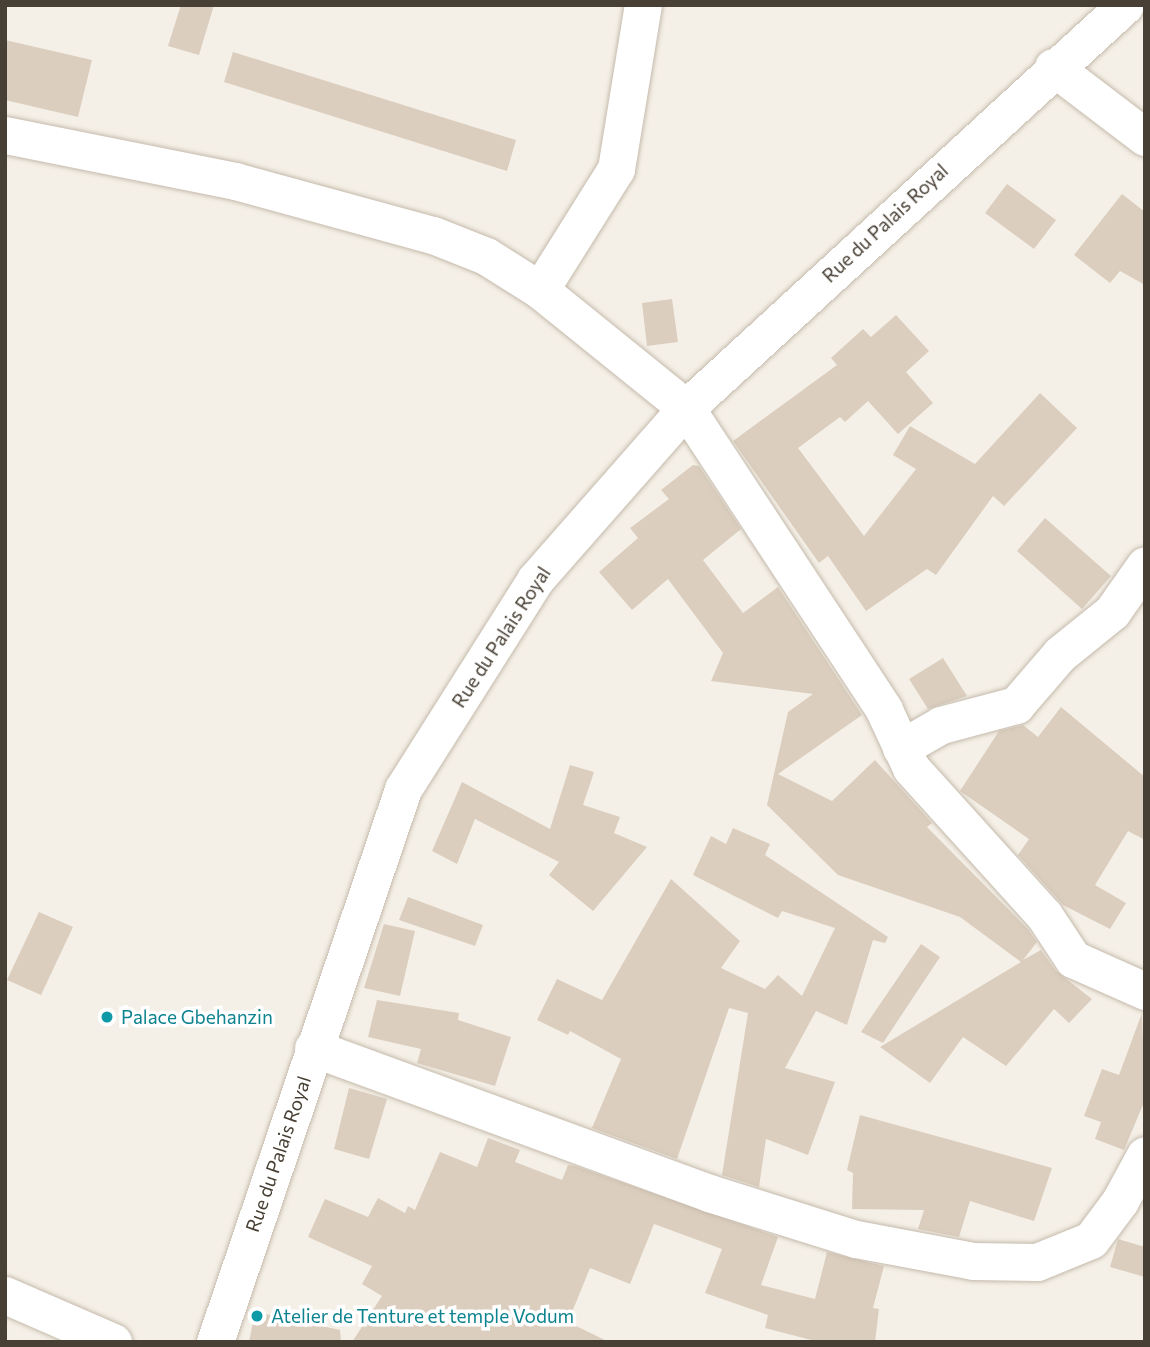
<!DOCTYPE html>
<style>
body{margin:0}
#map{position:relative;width:1150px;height:1347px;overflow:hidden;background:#f5f0e7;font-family:Commissioner,sans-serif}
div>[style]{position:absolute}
.building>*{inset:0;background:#dbcebe}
.roads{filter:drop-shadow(0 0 2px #c5baac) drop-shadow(0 0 2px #c5baac)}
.minor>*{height:37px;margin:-18.5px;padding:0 18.5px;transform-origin:18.5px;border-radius:18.5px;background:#fff}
.dots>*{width:19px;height:19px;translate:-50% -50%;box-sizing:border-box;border:4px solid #fff;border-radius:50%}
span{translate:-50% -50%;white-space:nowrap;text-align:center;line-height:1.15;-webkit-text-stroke:7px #fff;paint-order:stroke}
.street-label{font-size:19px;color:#494035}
.culture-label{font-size:19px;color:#0d838f}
.left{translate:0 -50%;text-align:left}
.frame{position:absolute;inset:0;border:7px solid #494035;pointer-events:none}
</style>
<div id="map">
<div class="building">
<i style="clip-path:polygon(181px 5px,214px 5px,199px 55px,168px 46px)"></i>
<i style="clip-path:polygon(5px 40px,92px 60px,78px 117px,5px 100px)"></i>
<i style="clip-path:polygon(233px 52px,516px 140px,507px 171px,224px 82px)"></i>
<i style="clip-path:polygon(1007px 184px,1056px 220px,1034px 249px,985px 213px)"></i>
<i style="clip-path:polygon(1122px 194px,1145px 212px,1145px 285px,1120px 271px,1110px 283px,1074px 255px)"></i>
<i style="clip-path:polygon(672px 299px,678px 342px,647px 346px,642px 303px)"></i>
<i style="clip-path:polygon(896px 315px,929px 351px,906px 372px,933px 403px,898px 434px,868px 401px,845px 422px,840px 417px,798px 448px,864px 536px,916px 469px,893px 455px,910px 426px,975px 464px,1040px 393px,1077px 428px,1004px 506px,993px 496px,936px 575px,927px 569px,866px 611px,828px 556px,819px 563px,733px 441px,837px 365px,831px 358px,863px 329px,871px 337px)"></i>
<i style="clip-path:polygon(693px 465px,699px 466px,741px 529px,703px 560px,743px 613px,778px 587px,862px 715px,778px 774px,832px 801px,875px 760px,932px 823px,927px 827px,1027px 928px,1037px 942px,1023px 960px,1041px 950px,1056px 971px,1092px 999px,1069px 1023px,1054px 1009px,1006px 1066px,963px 1037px,930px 1083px,880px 1047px,1021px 962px,960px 917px,838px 875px,767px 805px,788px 712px,813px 694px,711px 681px,723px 653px,668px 579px,632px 610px,599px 572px,638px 538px,630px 528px,669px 499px,661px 490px)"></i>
<i style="clip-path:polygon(1045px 518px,1111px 576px,1082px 609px,1017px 551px)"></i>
<i style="clip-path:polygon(943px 658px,967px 696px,928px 709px,909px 679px)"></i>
<i style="clip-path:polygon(1061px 707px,1145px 777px,1145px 840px,1128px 831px,1095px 885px,1126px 903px,1110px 929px,1063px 905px,1018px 855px,1029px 839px,960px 791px,999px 731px,1023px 725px,1038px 737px)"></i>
<i style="clip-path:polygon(570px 765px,594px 772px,583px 805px,620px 817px,614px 833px,647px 847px,593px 911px,549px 875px,559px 862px,475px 819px,457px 864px,432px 851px,462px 782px,550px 829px)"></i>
<i style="clip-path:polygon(733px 828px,770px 844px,765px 855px,888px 937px,885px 943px,873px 940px,847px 1025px,816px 1011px,785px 1068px,835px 1082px,808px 1155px,766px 1139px,759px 1187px,722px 1175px,748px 1013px,729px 1008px,677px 1159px,592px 1128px,621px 1059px,570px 1031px,568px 1035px,537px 1020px,557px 979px,602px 1000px,671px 879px,740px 941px,721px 968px,765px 989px,778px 975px,802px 996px,835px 928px,782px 911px,778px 918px,693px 875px,711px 836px,726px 844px)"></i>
<i style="clip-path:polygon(408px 897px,483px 925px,475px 946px,399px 920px)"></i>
<i style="clip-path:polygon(39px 912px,73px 927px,41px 995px,7px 980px)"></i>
<i style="clip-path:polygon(384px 924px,415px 931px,400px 996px,364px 988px)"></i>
<i style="clip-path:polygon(921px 944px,940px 957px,883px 1043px,861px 1032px)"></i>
<i style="clip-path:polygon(377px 1000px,459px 1013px,458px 1020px,511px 1037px,495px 1086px,417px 1063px,421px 1049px,368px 1037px)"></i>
<i style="clip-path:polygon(1142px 1013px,1145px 1100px,1124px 1150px,1095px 1139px,1101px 1122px,1084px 1116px,1102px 1069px,1119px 1075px)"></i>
<i style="clip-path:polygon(349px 1088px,387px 1099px,369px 1159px,334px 1149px)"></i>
<i style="clip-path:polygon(860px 1115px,1052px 1168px,1034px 1221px,970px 1201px,959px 1237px,918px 1229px,924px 1210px,852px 1209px,853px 1173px,847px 1170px)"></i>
<i style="clip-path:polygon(488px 1138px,520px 1150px,515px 1162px,562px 1180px,568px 1165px,575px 1166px,778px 1237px,761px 1285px,815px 1299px,827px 1252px,884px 1266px,873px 1308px,879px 1309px,875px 1342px,819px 1342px,765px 1328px,768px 1315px,705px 1293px,722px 1249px,654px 1224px,630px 1284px,590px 1268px,568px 1322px,609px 1342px,352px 1342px,382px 1296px,362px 1284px,372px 1266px,308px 1237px,325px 1199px,368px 1217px,378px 1198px,405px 1213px,408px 1206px,415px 1210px,440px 1152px,477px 1167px)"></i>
<i style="clip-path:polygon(1118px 1239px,1145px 1247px,1145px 1277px,1110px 1267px)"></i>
<i style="clip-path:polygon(255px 1312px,294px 1320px,300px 1313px,317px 1325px,340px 1330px,341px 1342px,249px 1342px)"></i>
</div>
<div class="roads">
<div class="minor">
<i style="left:1053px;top:67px;width:116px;rotate:37.3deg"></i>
<i style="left:5px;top:135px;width:235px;rotate:11.3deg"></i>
<i style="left:235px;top:181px;width:205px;rotate:15.3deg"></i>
<i style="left:433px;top:235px;width:57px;rotate:21.6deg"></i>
<i style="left:486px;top:256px;width:64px;rotate:32.2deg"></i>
<i style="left:540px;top:290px;width:188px;rotate:38.9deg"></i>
<i style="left:686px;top:408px;width:361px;rotate:56.7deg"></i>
<i style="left:884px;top:710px;width:64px;rotate:65deg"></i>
<i style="left:911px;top:768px;width:198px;rotate:47.9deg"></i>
<i style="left:1044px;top:915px;width:53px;rotate:56.6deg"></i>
<i style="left:1073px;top:959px;width:79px;rotate:24deg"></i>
<i style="left:540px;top:290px;width:143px;rotate:-57.9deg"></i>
<i style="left:616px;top:169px;width:166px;rotate:-80.7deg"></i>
<i style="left:901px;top:748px;width:46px;rotate:-29.9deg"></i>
<i style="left:941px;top:725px;width:78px;rotate:-14.9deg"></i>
<i style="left:1016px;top:705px;width:67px;rotate:-49.2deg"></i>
<i style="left:1060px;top:654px;width:67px;rotate:-38.9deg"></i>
<i style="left:1112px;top:612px;width:57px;rotate:-54.9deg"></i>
<i style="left:313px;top:1048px;width:422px;rotate:20.1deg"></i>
<i style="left:709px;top:1193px;width:154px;rotate:17.4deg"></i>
<i style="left:856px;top:1239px;width:119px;rotate:10.6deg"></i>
<i style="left:973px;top:1261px;width:64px;rotate:0.9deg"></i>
<i style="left:1037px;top:1262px;width:58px;rotate:-22.2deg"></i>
<i style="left:1091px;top:1240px;width:49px;rotate:-53.4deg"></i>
<i style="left:1120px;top:1201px;width:52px;rotate:-61.5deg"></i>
<i style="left:5px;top:1295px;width:118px;rotate:23.5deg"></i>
<i style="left:215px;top:1342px;width:584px;rotate:-71.22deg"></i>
<i style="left:403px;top:789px;width:247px;rotate:-57.7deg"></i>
<i style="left:535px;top:580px;width:229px;rotate:-48.7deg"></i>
<i style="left:686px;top:408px;width:596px;rotate:-42.55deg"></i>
</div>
</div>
<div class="dots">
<i style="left:107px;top:1017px;background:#0f9aa8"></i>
<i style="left:257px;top:1316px;background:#0f9aa8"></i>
</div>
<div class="street-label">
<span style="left:885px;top:223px;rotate:-43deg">Rue du Palais Royal</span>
<span style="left:501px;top:637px;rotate:-57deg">Rue du Palais Royal</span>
<span style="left:278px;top:1154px;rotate:-71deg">Rue du Palais Royal</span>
</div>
<div class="culture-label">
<span class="left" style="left:121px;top:1017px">Palace Gbehanzin</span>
<span class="left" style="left:271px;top:1316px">Atelier de Tenture et temple Vodum</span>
</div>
<div class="frame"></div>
</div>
